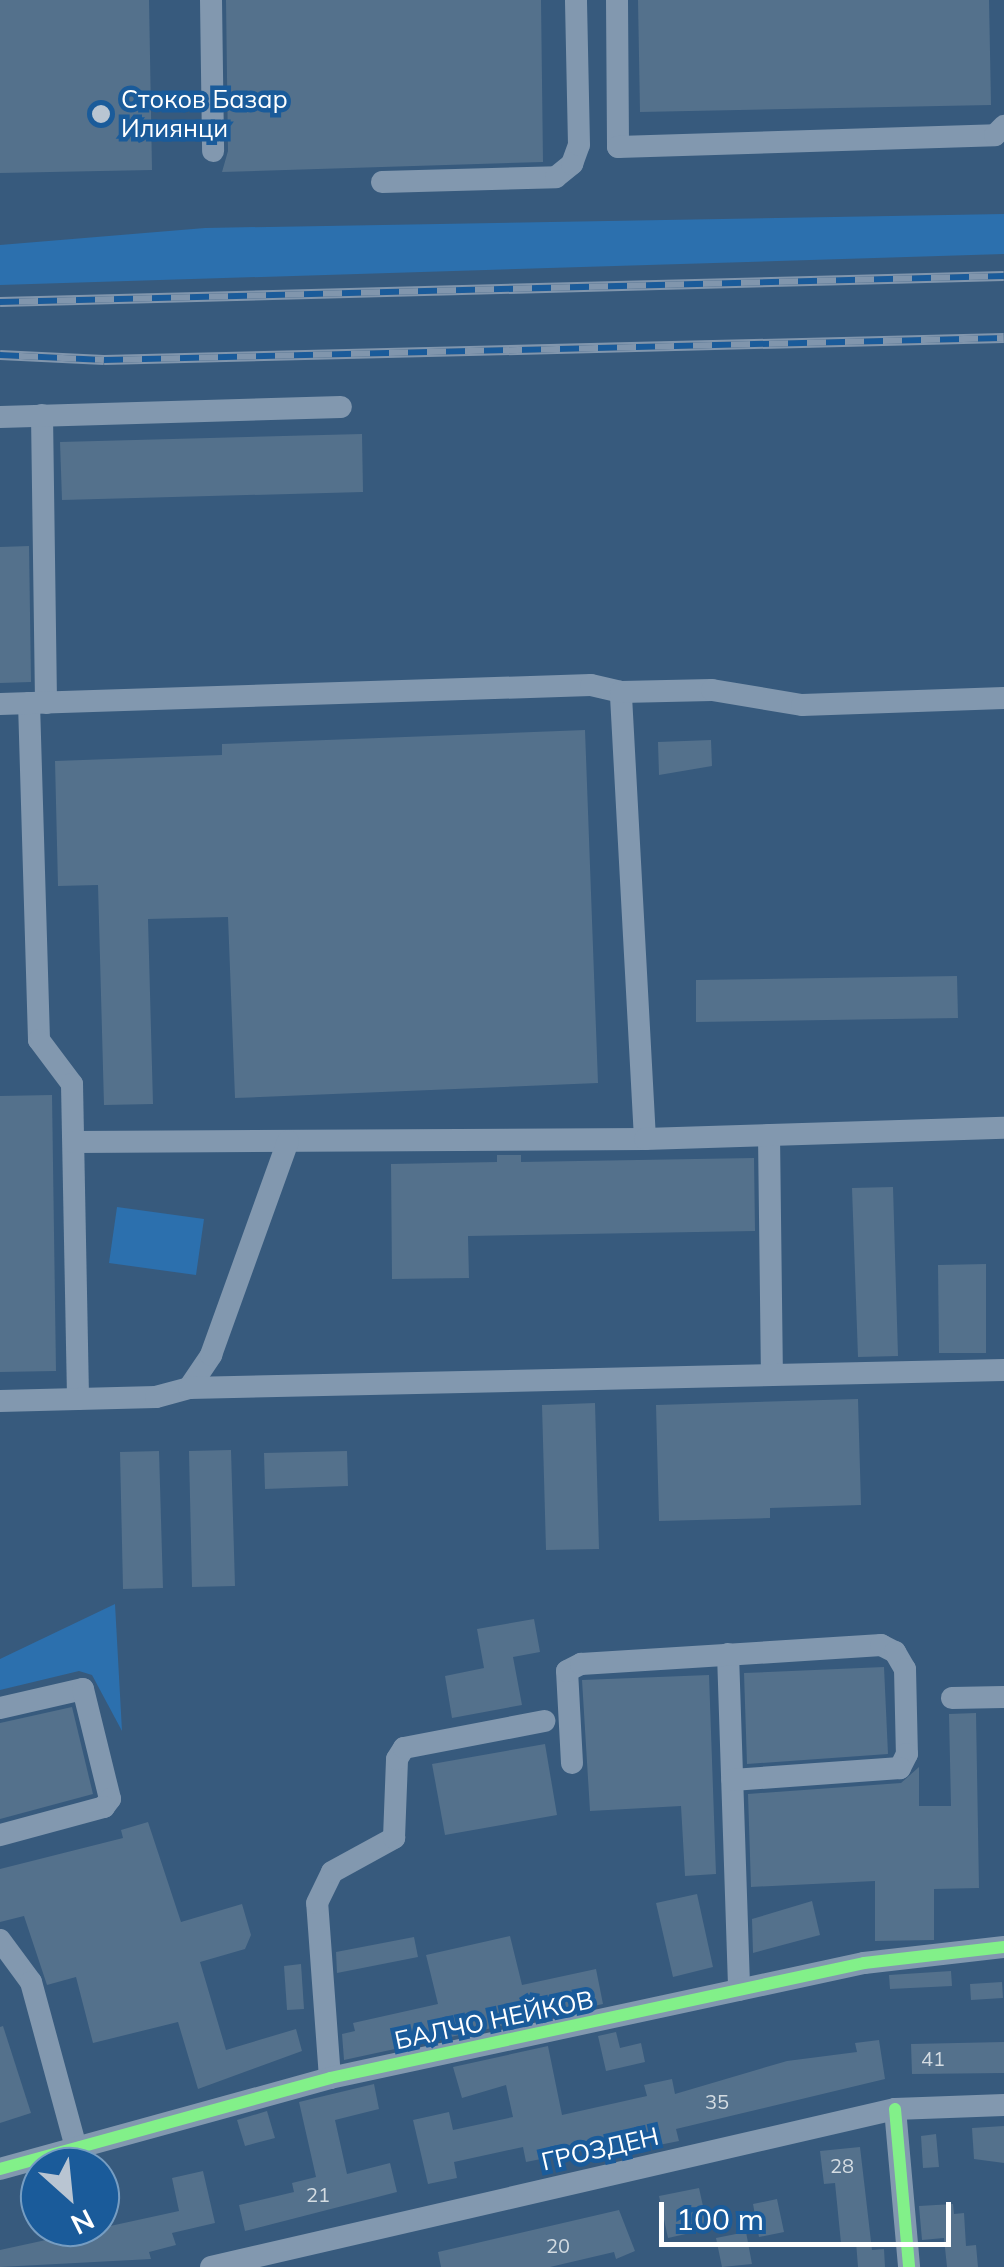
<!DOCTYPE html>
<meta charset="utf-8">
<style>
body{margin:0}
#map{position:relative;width:1004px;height:2267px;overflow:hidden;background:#375a7d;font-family:Mulish,sans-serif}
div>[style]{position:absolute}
.green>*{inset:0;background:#2c70ae}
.building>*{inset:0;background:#54718c}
.minor>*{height:22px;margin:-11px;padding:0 11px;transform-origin:11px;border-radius:11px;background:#8298af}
.rail>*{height:10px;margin-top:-5px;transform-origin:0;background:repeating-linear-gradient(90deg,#1a5b9a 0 19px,#8196ad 0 38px);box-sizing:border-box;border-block:2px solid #8196ad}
.cycleway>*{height:12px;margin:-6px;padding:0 6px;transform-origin:6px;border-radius:6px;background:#82f089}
.dots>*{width:28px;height:28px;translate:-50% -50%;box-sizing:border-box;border:5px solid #1a5b9a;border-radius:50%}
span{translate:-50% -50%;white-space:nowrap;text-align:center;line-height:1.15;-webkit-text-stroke:9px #1a5b9a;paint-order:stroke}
.number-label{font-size:20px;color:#d4dce2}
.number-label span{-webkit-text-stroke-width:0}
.poi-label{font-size:25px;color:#fff}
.left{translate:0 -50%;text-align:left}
.street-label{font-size:25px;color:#fff}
.north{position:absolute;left:20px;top:2147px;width:100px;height:100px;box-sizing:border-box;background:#1a5b9a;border:2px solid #769dc2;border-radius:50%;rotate:153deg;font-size:28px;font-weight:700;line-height:40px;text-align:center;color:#fff}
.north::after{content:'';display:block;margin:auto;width:35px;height:45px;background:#b9c5d2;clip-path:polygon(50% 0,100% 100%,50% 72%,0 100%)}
.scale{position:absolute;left:659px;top:2202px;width:292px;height:45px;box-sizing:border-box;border:5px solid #fff;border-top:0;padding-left:12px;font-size:30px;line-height:35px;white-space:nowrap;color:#fff;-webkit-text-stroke:8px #1a5b9a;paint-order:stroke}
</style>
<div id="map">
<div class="green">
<i style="clip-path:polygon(1004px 214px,1004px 254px,0 285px,0 245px,205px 228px)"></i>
<i style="clip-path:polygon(117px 1207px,204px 1219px,196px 1275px,109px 1263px)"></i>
<i style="clip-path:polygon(115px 1604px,122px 1731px,92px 1675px,79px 1671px,0 1690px,0 1659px)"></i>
</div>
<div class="building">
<i style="clip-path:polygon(0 0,149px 0,152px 170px,0 173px)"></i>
<i style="clip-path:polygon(226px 0,541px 0,543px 162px,222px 172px,228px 151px)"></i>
<i style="clip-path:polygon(638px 0,989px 0,991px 105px,640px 112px)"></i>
<i style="clip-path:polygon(362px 434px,363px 492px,62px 500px,60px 442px)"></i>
<i style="clip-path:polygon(29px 546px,31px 682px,0 683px,0 547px)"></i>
<i style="clip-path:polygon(585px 730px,598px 1083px,235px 1098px,228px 917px,148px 919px,153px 1104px,104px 1105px,98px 885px,58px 886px,55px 761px,222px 755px,222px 744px)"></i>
<i style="clip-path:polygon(711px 740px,712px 766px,659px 775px,658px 742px)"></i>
<i style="clip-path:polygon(957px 976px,958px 1018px,696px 1022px,696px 980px)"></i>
<i style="clip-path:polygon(52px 1095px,56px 1371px,0 1372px,0 1096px)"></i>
<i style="clip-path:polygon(497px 1155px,521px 1155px,521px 1162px,754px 1158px,755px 1231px,468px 1236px,469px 1278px,392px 1279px,391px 1164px,497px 1162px)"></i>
<i style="clip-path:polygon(893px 1187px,898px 1356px,858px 1357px,852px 1188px)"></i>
<i style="clip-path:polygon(986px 1264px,986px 1353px,939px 1353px,938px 1265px)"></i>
<i style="clip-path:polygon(858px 1399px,861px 1505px,770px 1508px,770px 1518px,659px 1521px,656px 1405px)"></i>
<i style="clip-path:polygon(595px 1403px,599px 1549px,546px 1550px,542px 1405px)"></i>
<i style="clip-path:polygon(231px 1450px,235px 1586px,192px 1587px,189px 1451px)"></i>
<i style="clip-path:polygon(159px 1451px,163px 1588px,123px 1589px,120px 1452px)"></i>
<i style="clip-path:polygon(347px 1451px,348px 1486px,265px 1489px,264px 1453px)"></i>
<i style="clip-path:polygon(534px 1619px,540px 1652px,513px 1657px,522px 1705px,452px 1718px,445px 1676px,484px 1668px,477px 1629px)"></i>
<i style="clip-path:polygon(884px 1667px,888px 1754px,747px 1764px,744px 1673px)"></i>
<i style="clip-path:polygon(709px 1675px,716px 1874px,685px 1876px,681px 1806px,590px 1811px,582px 1680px)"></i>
<i style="clip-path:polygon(72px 1707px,93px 1794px,0 1819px,0 1723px)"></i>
<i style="clip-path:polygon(976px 1713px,979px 1888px,934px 1889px,934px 1940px,875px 1941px,875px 1881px,751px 1887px,748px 1794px,901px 1783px,919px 1767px,919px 1806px,951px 1806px,949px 1714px)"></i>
<i style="clip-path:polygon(545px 1744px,557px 1815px,445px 1835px,432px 1764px)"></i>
<i style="clip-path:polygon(148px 1822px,181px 1922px,242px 1904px,251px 1935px,245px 1949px,200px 1962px,226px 2050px,296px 2029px,302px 2051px,198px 2089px,178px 2022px,93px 2043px,76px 1977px,47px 1985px,24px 1916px,0 1922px,0 1869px,123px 1838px,121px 1830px)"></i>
<i style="clip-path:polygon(697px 1894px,713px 1967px,673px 1977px,656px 1903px)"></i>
<i style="clip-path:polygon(812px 1901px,820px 1935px,753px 1953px,752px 1919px)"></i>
<i style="clip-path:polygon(510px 1936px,522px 1985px,596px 1969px,603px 2004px,344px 2060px,342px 2034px,355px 2031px,353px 2023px,438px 2004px,426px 1955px)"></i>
<i style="clip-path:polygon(414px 1937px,418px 1957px,337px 1973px,336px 1952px)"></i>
<i style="clip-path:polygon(301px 1964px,304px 2009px,287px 2010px,284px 1966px)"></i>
<i style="clip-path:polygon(951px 1971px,952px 1986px,890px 1989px,889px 1975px)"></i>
<i style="clip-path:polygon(1002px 1982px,1003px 1998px,971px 2000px,970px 1984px)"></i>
<i style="clip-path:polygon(3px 2026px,31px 2113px,0 2123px,0 2027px)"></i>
<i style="clip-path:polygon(616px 2032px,620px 2048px,641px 2043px,645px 2062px,606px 2071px,598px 2036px)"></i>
<i style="clip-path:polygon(879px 2040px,885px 2079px,676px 2129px,679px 2141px,659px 2145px,657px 2136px,526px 2162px,523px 2147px,454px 2162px,457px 2178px,428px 2184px,413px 2120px,449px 2112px,453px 2130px,513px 2117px,506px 2085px,462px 2098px,453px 2067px,548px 2046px,562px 2115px,647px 2096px,644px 2085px,672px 2079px,675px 2094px,787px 2061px,857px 2052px,855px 2043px)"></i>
<i style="clip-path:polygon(1004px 2042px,1004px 2073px,912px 2074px,911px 2044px)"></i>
<i style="clip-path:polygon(374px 2084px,379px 2109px,335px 2120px,347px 2174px,390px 2163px,397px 2192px,245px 2231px,239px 2205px,294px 2192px,292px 2183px,316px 2177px,299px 2102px)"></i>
<i style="clip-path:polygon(267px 2111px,275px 2138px,245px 2146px,237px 2120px)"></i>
<i style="clip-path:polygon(1004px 2126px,1004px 2163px,974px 2159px,972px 2128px)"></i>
<i style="clip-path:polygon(936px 2134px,939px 2167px,923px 2168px,921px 2136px)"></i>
<i style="clip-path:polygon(860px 2147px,872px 2250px,884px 2249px,885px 2267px,858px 2267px,856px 2242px,841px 2243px,835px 2183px,824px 2184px,820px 2151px)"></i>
<i style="clip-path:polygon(203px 2171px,215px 2223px,172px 2233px,176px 2245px,149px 2252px,151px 2259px,0 2267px,0 2250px,179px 2211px,172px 2178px)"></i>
<i style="clip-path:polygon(699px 2188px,708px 2229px,668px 2238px,659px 2196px)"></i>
<i style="clip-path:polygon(777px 2199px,784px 2232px,759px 2237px,753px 2204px)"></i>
<i style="clip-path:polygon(953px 2204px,954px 2214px,964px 2213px,966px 2246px,976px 2245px,978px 2267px,947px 2267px,944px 2238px,922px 2240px,919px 2206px)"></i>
<i style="clip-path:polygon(619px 2210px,635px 2251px,616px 2259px,614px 2252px,550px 2267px,441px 2267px,438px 2252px)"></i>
<i style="clip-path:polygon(746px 2232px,752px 2264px,722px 2267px,716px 2238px)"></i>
</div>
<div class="minor">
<i style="left:211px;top:0;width:151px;rotate:89.2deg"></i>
<i style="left:617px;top:0;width:147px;rotate:89.6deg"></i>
<i style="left:618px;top:147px;width:377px;rotate:-1.8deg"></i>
<i style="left:995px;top:135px;width:13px;rotate:-45deg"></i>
<i style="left:382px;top:182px;width:174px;rotate:-1.6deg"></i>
<i style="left:556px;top:177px;width:21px;rotate:-39deg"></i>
<i style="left:572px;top:164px;width:20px;rotate:-70deg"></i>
<i style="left:579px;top:145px;width:145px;rotate:-91.2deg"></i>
<i style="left:42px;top:415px;width:288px;rotate:89.2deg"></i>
<i style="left:0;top:417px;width:341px;rotate:-1.7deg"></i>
<i style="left:29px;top:703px;width:337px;rotate:88.3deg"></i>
<i style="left:39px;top:1040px;width:55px;rotate:53.1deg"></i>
<i style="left:72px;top:1084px;width:315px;rotate:88.9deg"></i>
<i style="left:0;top:704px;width:591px;rotate:-1.84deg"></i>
<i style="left:591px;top:685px;width:31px;rotate:13deg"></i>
<i style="left:769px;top:1135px;width:237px;rotate:89.3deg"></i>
<i style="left:645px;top:1139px;width:448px;rotate:-93.1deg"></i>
<i style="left:621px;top:692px;width:91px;rotate:-1.3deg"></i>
<i style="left:712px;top:690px;width:91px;rotate:9.5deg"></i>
<i style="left:802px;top:705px;width:202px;rotate:-2deg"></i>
<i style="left:74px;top:1142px;width:571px;rotate:-0.3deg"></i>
<i style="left:645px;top:1139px;width:359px;rotate:-1.8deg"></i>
<i style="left:189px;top:1388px;width:40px;rotate:-56deg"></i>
<i style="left:211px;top:1355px;width:227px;rotate:-70.2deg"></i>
<i style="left:0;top:1401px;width:156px;rotate:-1.5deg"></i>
<i style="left:156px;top:1397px;width:34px;rotate:-15deg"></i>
<i style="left:189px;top:1388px;width:815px;rotate:-1.27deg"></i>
<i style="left:728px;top:1654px;width:336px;rotate:88.1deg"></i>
<i style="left:952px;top:1698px;width:52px;rotate:-1.1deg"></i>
<i style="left:0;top:1708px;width:85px;rotate:-12.9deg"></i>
<i style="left:83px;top:1689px;width:113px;rotate:76.2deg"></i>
<i style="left:110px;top:1799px;width:10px;rotate:127deg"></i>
<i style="left:104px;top:1807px;width:108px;rotate:164.9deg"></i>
<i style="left:572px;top:1763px;width:92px;rotate:-93.1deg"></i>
<i style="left:567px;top:1671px;width:16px;rotate:-27deg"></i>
<i style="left:581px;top:1664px;width:301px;rotate:-3.6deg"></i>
<i style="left:881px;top:1645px;width:16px;rotate:27deg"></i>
<i style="left:895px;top:1652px;width:20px;rotate:60deg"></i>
<i style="left:905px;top:1669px;width:85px;rotate:88.7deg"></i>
<i style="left:907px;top:1754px;width:16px;rotate:117deg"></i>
<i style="left:900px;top:1768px;width:168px;rotate:175.9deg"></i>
<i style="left:0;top:1940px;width:52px;rotate:53.6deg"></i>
<i style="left:31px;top:1982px;width:172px;rotate:74.8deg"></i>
<i style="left:330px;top:2078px;width:175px;rotate:-94.2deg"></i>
<i style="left:317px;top:1903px;width:34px;rotate:-64deg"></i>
<i style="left:332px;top:1872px;width:71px;rotate:-28.7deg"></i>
<i style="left:394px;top:1838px;width:79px;rotate:-87.8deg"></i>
<i style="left:397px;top:1759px;width:13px;rotate:-58deg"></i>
<i style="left:404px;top:1748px;width:143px;rotate:-10.9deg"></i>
<i style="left:895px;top:2109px;width:159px;rotate:84.9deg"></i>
<i style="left:0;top:2169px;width:342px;rotate:-15.4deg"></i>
<i style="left:330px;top:2078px;width:546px;rotate:-12.15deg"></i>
<i style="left:864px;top:1963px;width:141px;rotate:-6.5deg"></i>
<i style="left:211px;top:2267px;width:702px;rotate:-13.01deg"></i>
<i style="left:895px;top:2109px;width:109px;rotate:-2.1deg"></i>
</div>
<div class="rail">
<i style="left:0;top:302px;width:1004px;rotate:-1.48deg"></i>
<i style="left:0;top:355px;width:104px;rotate:2.8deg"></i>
<i style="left:104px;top:360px;width:900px;rotate:-1.4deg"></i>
</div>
<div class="cycleway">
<i style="left:895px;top:2109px;width:159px;rotate:84.9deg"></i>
<i style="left:0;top:2169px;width:342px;rotate:-15.4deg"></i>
<i style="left:330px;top:2078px;width:546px;rotate:-12.15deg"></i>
<i style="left:864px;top:1963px;width:141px;rotate:-6.5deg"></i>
</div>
<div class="dots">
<i style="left:101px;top:114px;background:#b9c5d2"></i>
</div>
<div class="number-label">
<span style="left:933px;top:2058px">41</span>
<span style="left:717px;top:2101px">35</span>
<span style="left:842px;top:2165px">28</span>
<span style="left:318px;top:2194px">21</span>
<span style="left:558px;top:2245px">20</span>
</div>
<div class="poi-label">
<span class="left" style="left:121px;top:114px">Стоков Базар<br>Илиянци</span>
</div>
<div class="street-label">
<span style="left:494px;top:2020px;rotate:-12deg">БАЛЧО НЕЙКОВ</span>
<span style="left:600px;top:2149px;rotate:-13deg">ГРОЗДЕН</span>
</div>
<div class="north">N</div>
<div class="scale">100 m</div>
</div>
